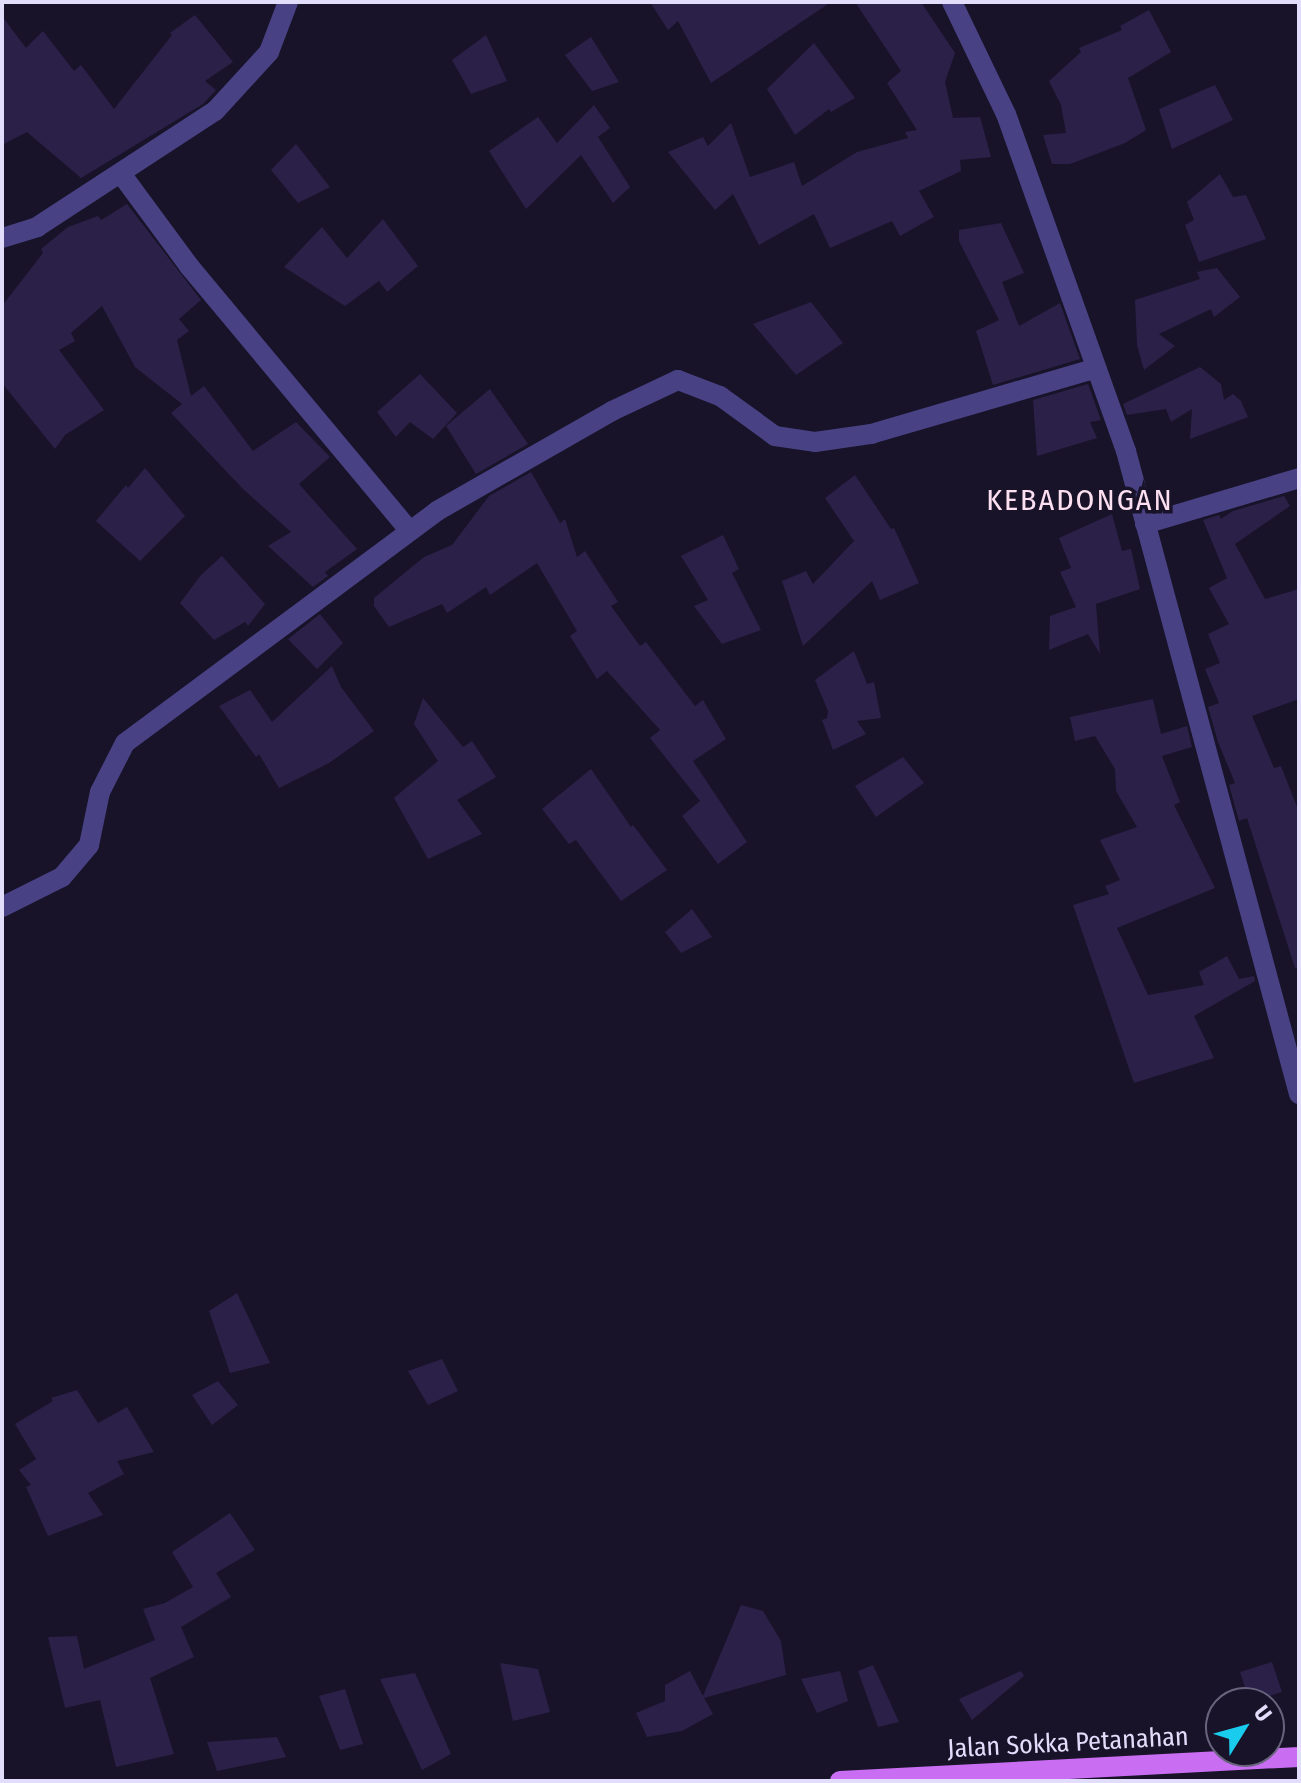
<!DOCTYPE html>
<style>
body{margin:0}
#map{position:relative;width:1301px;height:1783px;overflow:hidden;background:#181329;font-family:"Fira Sans Condensed",sans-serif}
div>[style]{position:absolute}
.building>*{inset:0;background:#2b2048}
.minor>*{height:20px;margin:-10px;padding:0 10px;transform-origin:10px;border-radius:10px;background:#484284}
.major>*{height:20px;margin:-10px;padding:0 10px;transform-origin:10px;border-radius:10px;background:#c96ef3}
span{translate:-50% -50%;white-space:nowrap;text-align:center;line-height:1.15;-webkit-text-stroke:7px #181329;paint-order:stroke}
.street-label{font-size:26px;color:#e3ddfc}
.quarter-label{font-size:30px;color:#fcdff0;letter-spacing:2px}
.frame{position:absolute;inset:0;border:4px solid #e3ddfc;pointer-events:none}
.north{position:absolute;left:1205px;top:1687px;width:80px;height:80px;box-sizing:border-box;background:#181329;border:2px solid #69647d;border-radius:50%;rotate:53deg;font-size:22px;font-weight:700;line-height:32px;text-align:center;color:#e3ddfc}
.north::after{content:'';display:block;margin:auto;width:28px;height:36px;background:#19cbec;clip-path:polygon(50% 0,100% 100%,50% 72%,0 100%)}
</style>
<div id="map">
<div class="building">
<i style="clip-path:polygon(650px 2px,831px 2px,711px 83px,678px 21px,668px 30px)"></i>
<i style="clip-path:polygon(855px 2px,921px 2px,955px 53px,945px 82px,953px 118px,980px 117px,991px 157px,960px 160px,961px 171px,919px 191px,934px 217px,900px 236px,892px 221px,830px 248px,814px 214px,759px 245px,733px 194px,715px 210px,668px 152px,703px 137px,708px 146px,731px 123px,750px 177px,794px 162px,802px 186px,857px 152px,908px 138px,905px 132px,917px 130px,887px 83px,901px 71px)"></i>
<i style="clip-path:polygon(1149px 10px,1171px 52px,1128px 78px,1146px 130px,1125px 143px,1070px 164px,1052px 164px,1043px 135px,1066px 133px,1061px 105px,1049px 81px,1081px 52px,1079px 48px,1122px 30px,1120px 26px)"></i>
<i style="clip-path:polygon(195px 15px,233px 62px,205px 81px,216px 90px,203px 104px,81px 178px,27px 132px,2px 145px,2px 16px,26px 48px,43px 31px,74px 71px,81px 65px,114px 109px,172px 35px,170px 33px)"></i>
<i style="clip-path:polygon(486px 35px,507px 81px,471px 94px,452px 60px)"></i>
<i style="clip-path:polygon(591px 37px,619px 82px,592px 91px,565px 55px)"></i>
<i style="clip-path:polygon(814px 43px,855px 98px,831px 112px,829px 109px,795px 135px,767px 89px)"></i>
<i style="clip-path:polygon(1215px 85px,1233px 120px,1172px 149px,1159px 109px)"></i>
<i style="clip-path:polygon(594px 105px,610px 128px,598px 137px,630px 187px,613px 203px,581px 155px,526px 209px,489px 151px,538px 117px,557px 143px)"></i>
<i style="clip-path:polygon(296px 144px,330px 187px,298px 203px,271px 170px)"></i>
<i style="clip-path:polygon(1220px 174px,1233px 197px,1246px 195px,1266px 239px,1199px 262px,1185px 225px,1194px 220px,1187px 202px)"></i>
<i style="clip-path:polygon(127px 204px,201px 300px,179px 319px,189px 331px,177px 340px,191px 396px,204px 386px,253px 451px,296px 422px,330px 457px,299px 484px,357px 549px,325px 572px,328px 576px,313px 587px,268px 546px,291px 532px,243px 489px,171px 413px,182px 404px,135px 367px,102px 306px,71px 333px,75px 341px,59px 350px,104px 410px,65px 435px,55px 449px,2px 383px,2px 306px,43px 253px,41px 249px,68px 227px,98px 216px,101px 220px)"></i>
<i style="clip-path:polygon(383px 219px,418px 266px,387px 292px,379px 281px,345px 306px,284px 267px,322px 227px,347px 258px)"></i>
<i style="clip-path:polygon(1001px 223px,1024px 273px,1002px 282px,1019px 326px,1060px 303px,1080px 359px,993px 385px,976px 331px,999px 320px,959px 241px,959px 230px)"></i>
<i style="clip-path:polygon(1217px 268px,1240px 297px,1214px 317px,1211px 309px,1159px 334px,1175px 346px,1144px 370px,1137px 345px,1135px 300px,1200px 279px,1197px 272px)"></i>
<i style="clip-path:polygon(811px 302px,843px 343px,796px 375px,753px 324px)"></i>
<i style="clip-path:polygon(1200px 367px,1221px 384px,1224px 400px,1233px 394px,1241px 401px,1248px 417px,1190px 439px,1192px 409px,1171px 422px,1166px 409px,1127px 415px,1123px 404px)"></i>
<i style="clip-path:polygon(420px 374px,457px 413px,433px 439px,410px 422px,396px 437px,377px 412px)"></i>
<i style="clip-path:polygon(1088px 384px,1101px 420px,1090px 422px,1097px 438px,1037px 456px,1033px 400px)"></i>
<i style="clip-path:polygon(490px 389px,528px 444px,476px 474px,446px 426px)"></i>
<i style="clip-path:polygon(145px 468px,185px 516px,140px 561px,96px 521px,126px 485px,128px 488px)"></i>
<i style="clip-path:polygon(531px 472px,560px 523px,565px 519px,577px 557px,585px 551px,618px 602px,611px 606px,640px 646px,646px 642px,695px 706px,703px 700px,726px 739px,693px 761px,747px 842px,718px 864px,682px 816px,700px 801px,650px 738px,660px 730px,607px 671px,597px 679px,570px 636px,577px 631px,537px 563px,490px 595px,486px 587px,447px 613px,442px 604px,389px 627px,374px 606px,374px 598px,424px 557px,452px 545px,489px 496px)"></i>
<i style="clip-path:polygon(855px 475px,891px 529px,894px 528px,919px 583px,880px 600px,872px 581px,803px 646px,782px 581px,806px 571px,813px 584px,854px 541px,825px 498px)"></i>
<i style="clip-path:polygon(1284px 496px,1290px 506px,1235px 544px,1265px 599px,1299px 589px,1299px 699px,1252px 716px,1274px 768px,1281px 766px,1299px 812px,1299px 967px,1295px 968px,1247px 818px,1239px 821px,1229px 785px,1235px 783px,1218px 742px,1208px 707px,1219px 703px,1205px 669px,1220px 663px,1208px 634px,1229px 624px,1209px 588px,1227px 578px,1203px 520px,1219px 515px,1221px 519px,1233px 511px)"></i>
<i style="clip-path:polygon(1112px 514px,1122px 551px,1131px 549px,1140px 589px,1096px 604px,1100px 654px,1088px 634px,1049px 650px,1050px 616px,1076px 607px,1060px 572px,1071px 568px,1059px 538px)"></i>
<i style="clip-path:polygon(723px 535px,739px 569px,732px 573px,761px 630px,722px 644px,694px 606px,708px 600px,681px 556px)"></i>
<i style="clip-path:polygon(222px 556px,265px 604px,248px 626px,245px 622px,214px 640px,180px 603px,201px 575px)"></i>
<i style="clip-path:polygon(320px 614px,343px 643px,317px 669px,288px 639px)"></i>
<i style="clip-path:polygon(854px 651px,867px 684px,874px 682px,881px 718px,857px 721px,866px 734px,833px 750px,822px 720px,827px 718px,828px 711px,815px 680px)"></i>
<i style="clip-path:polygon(332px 666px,341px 687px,374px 731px,329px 763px,279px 788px,259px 754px,256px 757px,219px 706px,250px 690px,272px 722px)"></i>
<i style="clip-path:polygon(423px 698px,463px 747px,472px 741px,496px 777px,457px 800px,482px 834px,428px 859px,394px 798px,438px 761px,414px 724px)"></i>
<i style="clip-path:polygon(1153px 699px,1161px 734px,1187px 726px,1192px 747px,1162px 756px,1180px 802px,1174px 805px,1215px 888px,1117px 928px,1148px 995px,1204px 985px,1199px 972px,1227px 956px,1239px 979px,1254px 976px,1255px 981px,1194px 1016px,1214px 1058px,1134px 1083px,1073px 905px,1109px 894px,1105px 886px,1120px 880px,1100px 840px,1137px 827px,1116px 791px,1115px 769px,1095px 736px,1075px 741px,1070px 717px)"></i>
<i style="clip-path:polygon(903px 757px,924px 783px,876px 817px,855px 786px)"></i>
<i style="clip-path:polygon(591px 769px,631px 827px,633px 825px,667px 870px,621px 901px,576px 840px,569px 844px,542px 809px)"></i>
<i style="clip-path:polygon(692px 909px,712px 937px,681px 953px,665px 932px)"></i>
<i style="clip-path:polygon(237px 1293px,270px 1363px,230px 1373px,209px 1311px)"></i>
<i style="clip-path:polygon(442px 1359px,458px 1391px,428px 1405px,408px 1371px)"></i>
<i style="clip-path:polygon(218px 1381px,238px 1405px,212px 1425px,192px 1395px)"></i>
<i style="clip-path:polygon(77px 1390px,98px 1423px,127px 1407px,154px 1452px,117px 1461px,124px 1474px,88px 1493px,103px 1515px,48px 1536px,26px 1487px,31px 1485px,19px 1470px,36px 1459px,15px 1424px,53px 1401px,51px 1398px)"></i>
<i style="clip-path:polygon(230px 1513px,255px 1550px,216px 1573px,231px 1597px,181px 1627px,194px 1657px,150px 1678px,174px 1754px,116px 1767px,100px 1700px,65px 1708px,48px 1637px,77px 1636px,84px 1669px,155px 1640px,143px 1609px,165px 1603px,193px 1587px,172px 1552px)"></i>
<i style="clip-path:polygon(741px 1605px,763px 1611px,781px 1641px,786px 1675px,704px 1698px,713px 1714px,682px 1731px,647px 1737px,636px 1713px,665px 1701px,665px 1685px,690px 1671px,703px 1696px)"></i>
<i style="clip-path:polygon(1272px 1662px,1282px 1692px,1250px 1702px,1240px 1672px)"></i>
<i style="clip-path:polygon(500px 1663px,538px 1669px,550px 1712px,513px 1721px)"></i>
<i style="clip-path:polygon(873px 1665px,899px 1722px,878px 1727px,858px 1671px)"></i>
<i style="clip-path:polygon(840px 1671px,848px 1701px,817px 1713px,801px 1679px)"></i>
<i style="clip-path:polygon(1021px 1671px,1024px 1676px,972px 1720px,959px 1699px)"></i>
<i style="clip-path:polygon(415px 1673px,451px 1754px,422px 1770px,380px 1679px)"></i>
<i style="clip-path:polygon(345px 1689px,363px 1744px,340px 1750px,319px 1696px)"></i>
<i style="clip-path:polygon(277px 1737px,286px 1757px,217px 1771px,207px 1742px)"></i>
</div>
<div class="minor">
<i style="left:952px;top:2px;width:124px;rotate:64.3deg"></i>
<i style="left:1006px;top:114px;width:358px;rotate:70.4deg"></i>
<i style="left:1126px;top:451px;width:666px;rotate:74.94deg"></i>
<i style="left:122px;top:175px;width:113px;rotate:53.6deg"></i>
<i style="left:189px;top:266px;width:345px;rotate:50.2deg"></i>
<i style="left:2px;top:238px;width:37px;rotate:-17deg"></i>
<i style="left:37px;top:227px;width:212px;rotate:-33.1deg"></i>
<i style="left:215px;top:111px;width:80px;rotate:-47.5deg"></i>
<i style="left:269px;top:52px;width:53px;rotate:-69.2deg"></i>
<i style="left:1145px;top:524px;width:161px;rotate:-16.6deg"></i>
<i style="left:2px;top:907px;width:67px;rotate:-26.6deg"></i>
<i style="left:62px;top:877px;width:42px;rotate:-49.8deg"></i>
<i style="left:89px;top:845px;width:54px;rotate:-78.3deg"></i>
<i style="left:100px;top:792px;width:55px;rotate:-63deg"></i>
<i style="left:125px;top:743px;width:389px;rotate:-36.6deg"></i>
<i style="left:437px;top:511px;width:202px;rotate:-29.7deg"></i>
<i style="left:612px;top:411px;width:73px;rotate:-25.2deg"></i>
<i style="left:678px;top:380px;width:45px;rotate:20.9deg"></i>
<i style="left:720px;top:396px;width:68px;rotate:36deg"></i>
<i style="left:775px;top:436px;width:40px;rotate:8.5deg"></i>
<i style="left:815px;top:442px;width:57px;rotate:-8.1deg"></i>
<i style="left:871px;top:434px;width:234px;rotate:-16.3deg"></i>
</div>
<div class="major">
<i style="left:840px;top:1781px;width:460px;rotate:-3deg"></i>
</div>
<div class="street-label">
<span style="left:1068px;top:1743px;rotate:-3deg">Jalan Sokka Petanahan</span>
</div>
<div class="quarter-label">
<span style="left:1080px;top:500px">KEBADONGAN</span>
</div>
<div class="frame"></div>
<div class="north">U</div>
</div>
